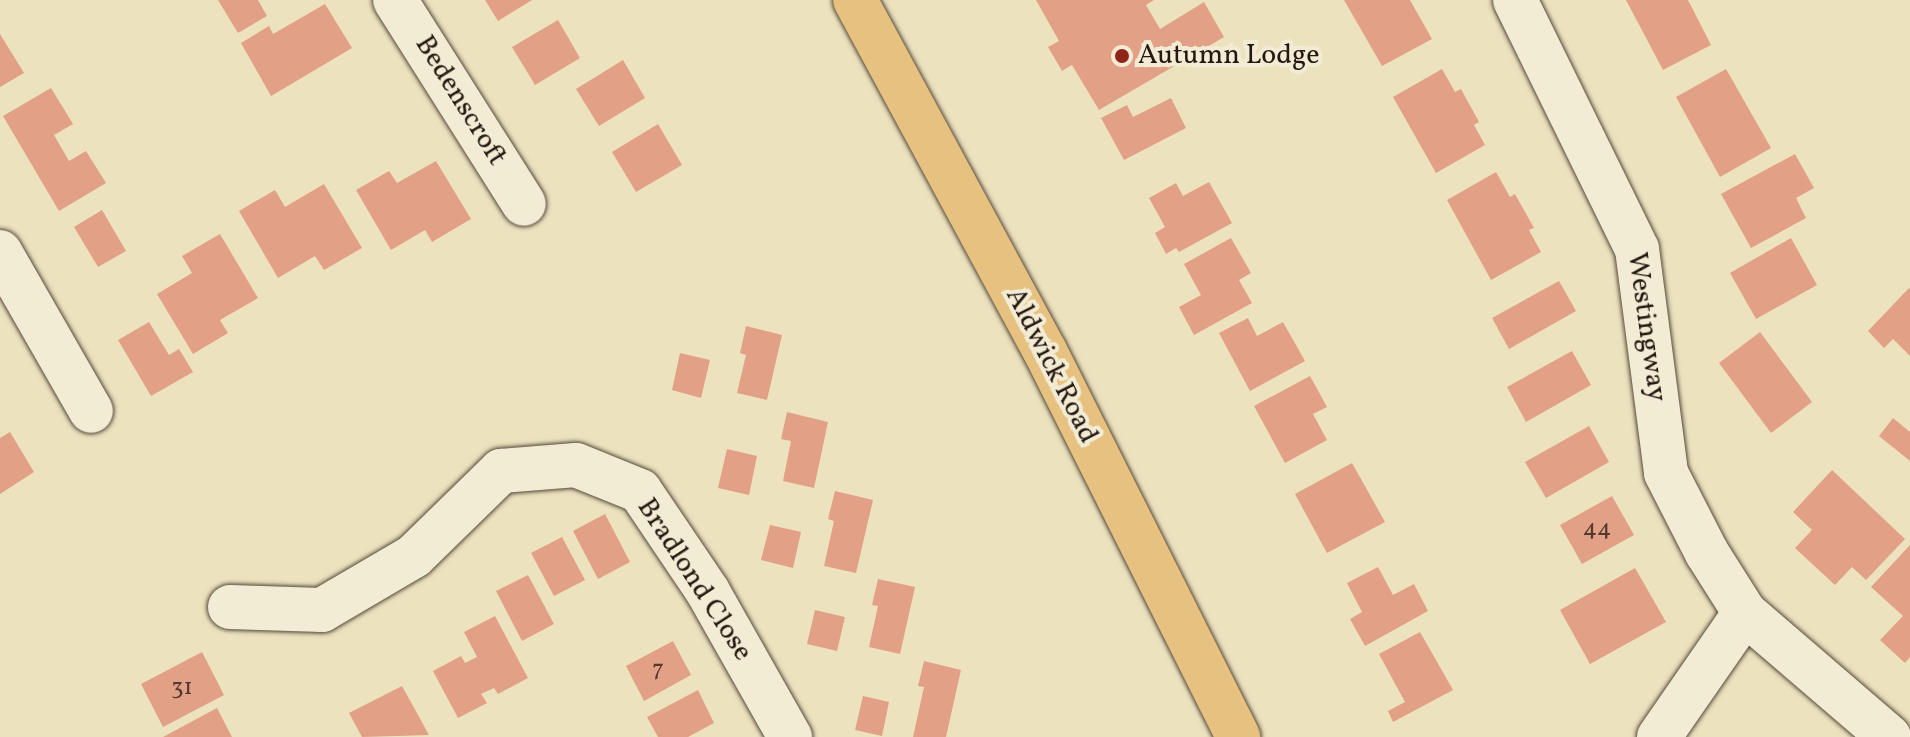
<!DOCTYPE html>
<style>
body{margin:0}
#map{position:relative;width:1910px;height:737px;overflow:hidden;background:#ece2be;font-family:Vollkorn,serif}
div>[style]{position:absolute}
.building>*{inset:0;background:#e2a086}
.roads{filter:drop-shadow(0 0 2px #574a3c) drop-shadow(0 0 2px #574a3c)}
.minor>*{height:44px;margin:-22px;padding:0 22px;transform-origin:22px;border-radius:22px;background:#f3ecd5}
.major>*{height:44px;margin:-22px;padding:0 22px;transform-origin:22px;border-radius:22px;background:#e6c17f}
.dots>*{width:22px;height:22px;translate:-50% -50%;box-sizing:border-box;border:4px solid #f3ecd5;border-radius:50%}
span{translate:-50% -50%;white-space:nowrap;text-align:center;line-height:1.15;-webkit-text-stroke:8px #f3ecd5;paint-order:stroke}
.number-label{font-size:24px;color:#543a2e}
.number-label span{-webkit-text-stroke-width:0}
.poi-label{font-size:28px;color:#251811}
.left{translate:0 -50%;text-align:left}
.street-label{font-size:28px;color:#251811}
</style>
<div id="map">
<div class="building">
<i style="clip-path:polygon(218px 0,258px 0,267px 16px,238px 33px)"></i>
<i style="clip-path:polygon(485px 0,532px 0,498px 21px)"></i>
<i style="clip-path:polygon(1036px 0,1154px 0,1146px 5px,1160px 29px,1204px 2px,1224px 37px,1099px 110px,1072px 65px,1062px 71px,1048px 47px,1059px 41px)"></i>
<i style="clip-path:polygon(1344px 0,1410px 0,1432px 39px,1382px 66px)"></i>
<i style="clip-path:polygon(1626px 0,1688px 0,1711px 45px,1663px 70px)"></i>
<i style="clip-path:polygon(325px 4px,352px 48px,271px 96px,241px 43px,269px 26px,273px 34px)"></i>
<i style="clip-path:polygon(558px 20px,580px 58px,535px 85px,512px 47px)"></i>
<i style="clip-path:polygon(0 34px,24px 73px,0 87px)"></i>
<i style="clip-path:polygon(623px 60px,645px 98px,599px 126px,576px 89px)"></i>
<i style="clip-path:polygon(1442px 69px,1455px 92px,1461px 89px,1479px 122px,1474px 125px,1485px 145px,1436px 173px,1393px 97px)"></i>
<i style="clip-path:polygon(1726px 69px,1771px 148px,1720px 177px,1676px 97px)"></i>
<i style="clip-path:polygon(51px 88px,73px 124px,54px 135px,69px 161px,86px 151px,106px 183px,59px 211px,3px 116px)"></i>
<i style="clip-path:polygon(1171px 98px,1186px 128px,1124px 160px,1101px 118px,1127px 105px,1133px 117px)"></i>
<i style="clip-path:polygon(658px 124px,682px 165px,636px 192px,612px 152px)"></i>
<i style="clip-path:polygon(1795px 154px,1814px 188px,1796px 198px,1806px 218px,1751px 248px,1721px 194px)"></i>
<i style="clip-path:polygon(436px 161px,471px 219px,432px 242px,425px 230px,391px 250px,356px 190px,389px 171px,397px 183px)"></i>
<i style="clip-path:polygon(1496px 172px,1510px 197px,1515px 194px,1534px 228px,1529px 230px,1541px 252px,1491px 280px,1447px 200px)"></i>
<i style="clip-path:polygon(1209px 182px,1232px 223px,1179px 252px,1176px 248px,1166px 254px,1155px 233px,1165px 227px,1149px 198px,1176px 183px,1183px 196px)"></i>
<i style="clip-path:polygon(324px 184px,362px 248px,324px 270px,315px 256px,278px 278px,239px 211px,275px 190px,285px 207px)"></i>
<i style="clip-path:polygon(102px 210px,126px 251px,98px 267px,74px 227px)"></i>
<i style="clip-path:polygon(220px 234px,258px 298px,220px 320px,228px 333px,193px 354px,157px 294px,192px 273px,182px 256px)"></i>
<i style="clip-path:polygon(1231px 238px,1251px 273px,1239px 280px,1252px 303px,1194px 335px,1179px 307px,1201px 295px,1184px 264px)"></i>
<i style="clip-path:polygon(1791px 238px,1817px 285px,1756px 319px,1730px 273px)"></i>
<i style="clip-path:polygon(1559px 281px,1576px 311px,1509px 349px,1492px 318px)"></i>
<i style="clip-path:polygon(1909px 288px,1910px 289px,1910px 356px,1893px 339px,1884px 348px,1868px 331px)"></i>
<i style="clip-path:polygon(1248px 318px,1257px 336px,1283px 322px,1305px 361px,1250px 391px,1219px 333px)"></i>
<i style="clip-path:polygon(149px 322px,169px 355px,179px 349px,193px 372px,151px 396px,118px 340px)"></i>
<i style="clip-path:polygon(746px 326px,782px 335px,767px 400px,737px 393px,746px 355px,740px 353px)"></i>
<i style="clip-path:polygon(1760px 332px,1812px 402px,1771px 433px,1719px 363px)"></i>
<i style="clip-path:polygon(1572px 351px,1591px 385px,1526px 422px,1507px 387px)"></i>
<i style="clip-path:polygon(680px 353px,710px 360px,701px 398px,672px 390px)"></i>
<i style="clip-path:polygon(1310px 376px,1327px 407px,1313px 414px,1327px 440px,1285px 463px,1254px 406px)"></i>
<i style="clip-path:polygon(787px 412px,828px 422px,814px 488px,783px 481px,791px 441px,781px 439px)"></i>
<i style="clip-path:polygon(1893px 418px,1910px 432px,1910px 461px,1879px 436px)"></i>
<i style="clip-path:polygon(1589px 426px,1609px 462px,1546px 498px,1525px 462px)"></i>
<i style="clip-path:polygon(10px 432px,34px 472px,0 494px,0 438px)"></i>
<i style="clip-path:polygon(727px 449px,757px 456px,749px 495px,718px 488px)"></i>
<i style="clip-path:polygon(1352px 463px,1385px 522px,1327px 553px,1295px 494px)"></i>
<i style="clip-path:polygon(1832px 470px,1905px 539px,1866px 580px,1852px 567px,1835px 585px,1795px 548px,1812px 530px,1793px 512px)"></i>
<i style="clip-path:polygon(835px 491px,873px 500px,856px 573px,824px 566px,834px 521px,828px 519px)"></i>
<i style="clip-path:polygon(1612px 496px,1634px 535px,1582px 564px,1560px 525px)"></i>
<i style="clip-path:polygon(605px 514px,630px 562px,598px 579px,573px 531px)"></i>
<i style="clip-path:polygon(770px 525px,801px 532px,793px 568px,761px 560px)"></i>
<i style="clip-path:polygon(562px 537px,585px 580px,554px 596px,531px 553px)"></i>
<i style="clip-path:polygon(1910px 545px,1910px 657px,1905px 663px,1880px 640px,1903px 616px,1871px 587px)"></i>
<i style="clip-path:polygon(1378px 567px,1393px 595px,1414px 584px,1428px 611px,1365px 646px,1350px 619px,1362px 612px,1347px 583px)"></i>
<i style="clip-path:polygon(1635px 568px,1666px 622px,1590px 664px,1560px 610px)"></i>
<i style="clip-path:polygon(528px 575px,554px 624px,522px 641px,496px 591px)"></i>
<i style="clip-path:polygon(878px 579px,915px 587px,900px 654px,869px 647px,878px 606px,872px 605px)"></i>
<i style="clip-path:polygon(815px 610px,845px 617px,837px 651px,807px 644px)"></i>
<i style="clip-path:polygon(495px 616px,528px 678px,498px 694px,494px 688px,481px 694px,487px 703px,458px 718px,433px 671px,461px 656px,465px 663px,477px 657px,464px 632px)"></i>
<i style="clip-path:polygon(1420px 632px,1453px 690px,1393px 722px,1388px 711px,1405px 702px,1379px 654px)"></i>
<i style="clip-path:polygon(673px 641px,691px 675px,644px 701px,626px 666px)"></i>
<i style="clip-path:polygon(202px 652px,224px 695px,163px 727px,141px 684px)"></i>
<i style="clip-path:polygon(924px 661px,961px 670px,946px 737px,913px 737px,924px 687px,918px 686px)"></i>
<i style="clip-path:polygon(402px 686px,429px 735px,362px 737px,349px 713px)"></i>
<i style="clip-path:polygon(698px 690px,714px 723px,688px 737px,658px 737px,647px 717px)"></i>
<i style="clip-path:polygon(863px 696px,889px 702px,882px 736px,855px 730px)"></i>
<i style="clip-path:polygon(217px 708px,232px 737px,163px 737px)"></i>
</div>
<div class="roads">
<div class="minor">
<i style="left:395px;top:0;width:241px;rotate:57.7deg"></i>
<i style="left:1515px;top:0;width:277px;rotate:63.9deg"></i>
<i style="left:1637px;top:249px;width:226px;rotate:82.6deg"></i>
<i style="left:1666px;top:473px;width:90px;rotate:62.9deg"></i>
<i style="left:1707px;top:553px;width:71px;rotate:57.7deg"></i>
<i style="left:1745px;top:613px;width:190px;rotate:40.7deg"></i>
<i style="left:0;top:252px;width:183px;rotate:60.2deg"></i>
<i style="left:230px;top:607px;width:92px;rotate:1.9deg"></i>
<i style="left:322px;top:610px;width:107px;rotate:-30.4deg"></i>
<i style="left:414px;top:556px;width:122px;rotate:-44.3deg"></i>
<i style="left:501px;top:471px;width:75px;rotate:-4.6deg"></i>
<i style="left:576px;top:465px;width:69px;rotate:22.1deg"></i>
<i style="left:640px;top:491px;width:122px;rotate:56deg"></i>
<i style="left:708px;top:592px;width:167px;rotate:60.5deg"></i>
<i style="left:1659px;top:737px;width:151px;rotate:-55.3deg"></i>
</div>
<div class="major">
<i style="left:855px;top:0;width:399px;rotate:61.6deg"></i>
<i style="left:1045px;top:351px;width:432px;rotate:63.4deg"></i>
</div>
</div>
<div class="dots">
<i style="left:1122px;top:56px;background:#8f2418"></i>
</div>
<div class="number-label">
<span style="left:1597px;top:530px">44</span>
<span style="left:658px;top:671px">7</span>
<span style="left:182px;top:689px">31</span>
</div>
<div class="poi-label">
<span class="left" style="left:1138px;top:56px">Autumn Lodge</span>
</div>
<div class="street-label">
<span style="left:460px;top:101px;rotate:58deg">Bedenscroft</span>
<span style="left:1646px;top:327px;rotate:82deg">Westingway</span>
<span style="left:1051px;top:366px;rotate:63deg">Aldwick Road</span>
<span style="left:694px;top:580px;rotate:57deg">Bradlond Close</span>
</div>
</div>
